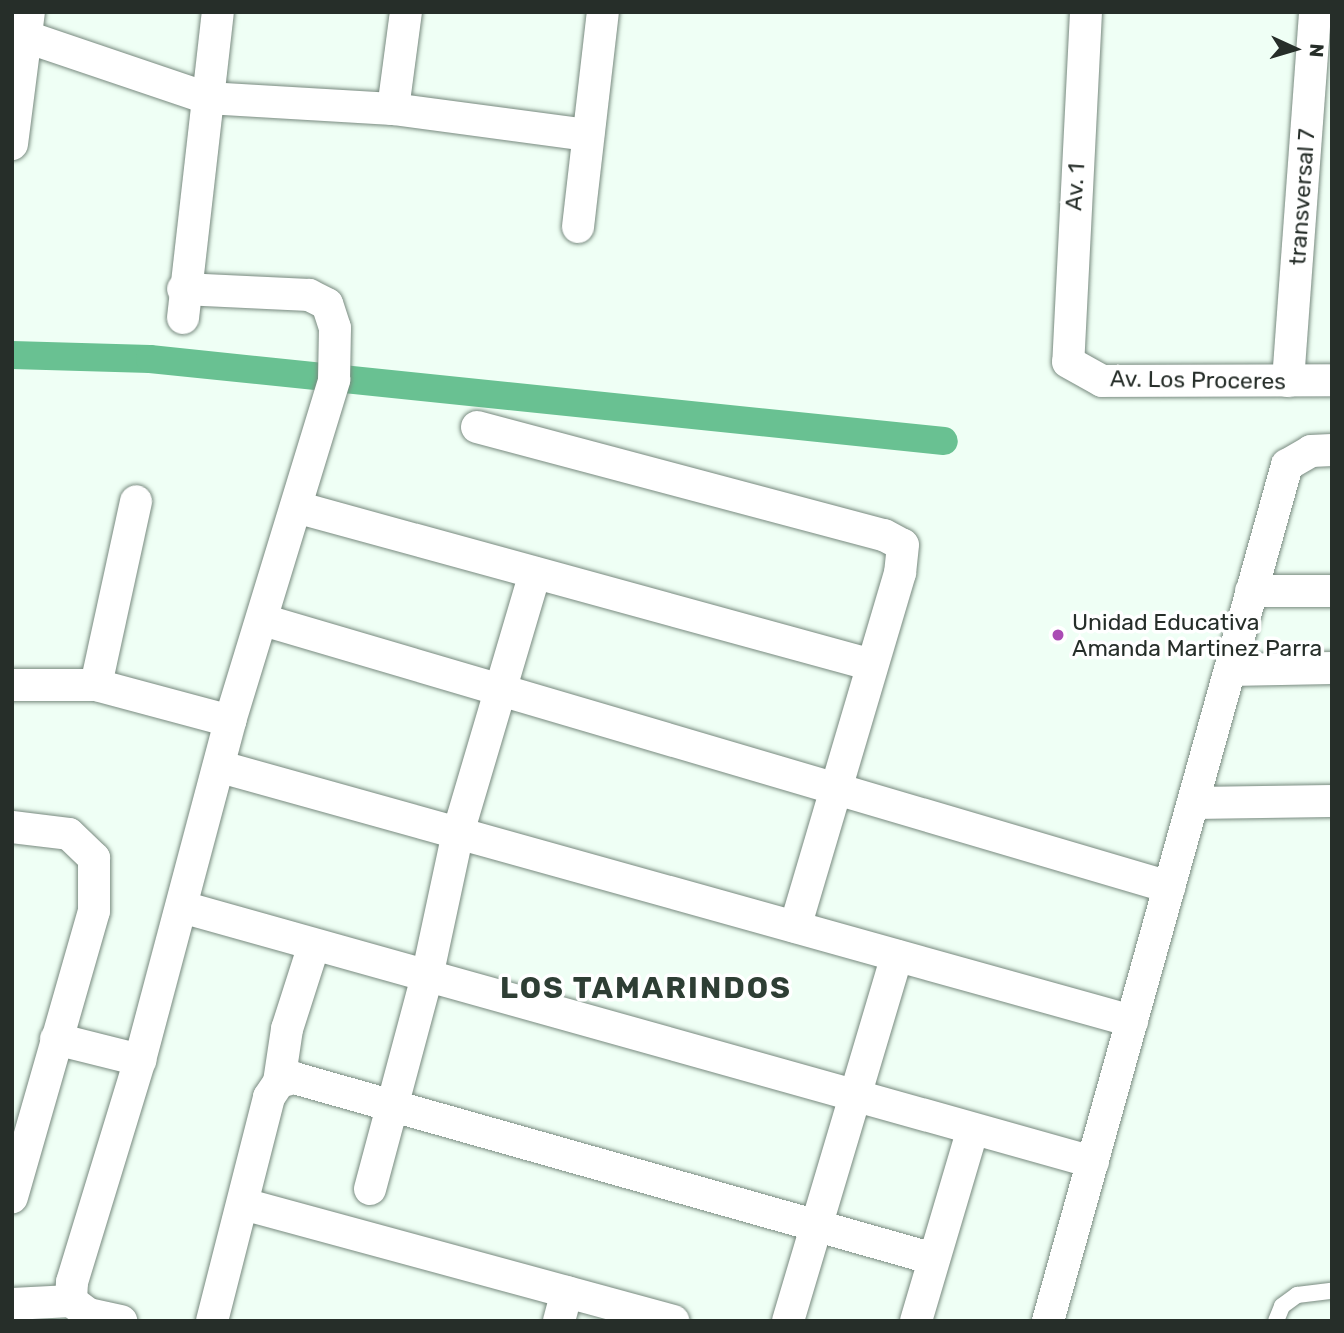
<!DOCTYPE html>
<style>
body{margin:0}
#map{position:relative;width:1344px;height:1333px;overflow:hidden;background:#effff5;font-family:Rubik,sans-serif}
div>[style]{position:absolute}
.canal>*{height:28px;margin:-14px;padding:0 14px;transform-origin:14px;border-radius:14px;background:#69c192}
.roads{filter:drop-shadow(0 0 2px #788a7f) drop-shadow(0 0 2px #788a7f)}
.service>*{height:16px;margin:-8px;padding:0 8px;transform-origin:8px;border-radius:8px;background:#fff}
.minor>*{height:32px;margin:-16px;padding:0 16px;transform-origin:16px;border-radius:16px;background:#fff}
.dots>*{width:19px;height:19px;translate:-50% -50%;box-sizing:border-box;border:4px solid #fff;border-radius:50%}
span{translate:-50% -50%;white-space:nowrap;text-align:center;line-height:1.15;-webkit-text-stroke:7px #fff;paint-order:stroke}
.street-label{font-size:23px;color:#262e29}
.poi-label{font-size:23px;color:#262e29}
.left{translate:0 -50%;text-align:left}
.district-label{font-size:30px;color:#2e3e34;font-weight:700;letter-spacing:2px}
.frame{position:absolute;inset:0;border:14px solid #262e29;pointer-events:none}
.north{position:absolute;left:1260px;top:14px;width:70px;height:70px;-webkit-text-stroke:5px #fff;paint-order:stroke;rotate:94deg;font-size:19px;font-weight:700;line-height:28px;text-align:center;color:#262e29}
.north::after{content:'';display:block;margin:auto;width:24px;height:32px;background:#262e29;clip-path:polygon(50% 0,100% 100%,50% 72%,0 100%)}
</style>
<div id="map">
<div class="canal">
<i style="left:12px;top:355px;width:138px;rotate:1.7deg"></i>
<i style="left:150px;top:359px;width:798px;rotate:5.9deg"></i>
</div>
<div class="roads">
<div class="service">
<i style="left:1276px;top:1321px;width:16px;rotate:-68deg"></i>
<i style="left:1282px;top:1306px;width:19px;rotate:-36deg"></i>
<i style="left:1297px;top:1295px;width:35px;rotate:-7deg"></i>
</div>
<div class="minor">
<i style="left:1086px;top:12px;width:350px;rotate:92.9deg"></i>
<i style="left:1068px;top:362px;width:39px;rotate:29deg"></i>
<i style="left:1102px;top:381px;width:230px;rotate:-0.2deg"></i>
<i style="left:12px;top:32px;width:206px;rotate:18.7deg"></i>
<i style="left:207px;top:98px;width:186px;rotate:3.4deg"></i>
<i style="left:393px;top:109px;width:197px;rotate:7.6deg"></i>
<i style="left:393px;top:109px;width:98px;rotate:-82.4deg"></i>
<i style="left:12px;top:144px;width:133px;rotate:-82.7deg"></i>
<i style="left:578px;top:227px;width:216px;rotate:-83.4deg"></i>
<i style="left:183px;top:318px;width:308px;rotate:-83.5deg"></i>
<i style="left:1288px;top:381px;width:370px;rotate:-85.8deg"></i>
<i style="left:477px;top:427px;width:421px;rotate:14.9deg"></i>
<i style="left:884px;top:535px;width:21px;rotate:28deg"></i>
<i style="left:903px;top:545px;width:28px;rotate:96deg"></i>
<i style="left:900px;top:573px;width:369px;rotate:106.5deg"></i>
<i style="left:296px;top:507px;width:597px;rotate:15.34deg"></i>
<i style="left:1251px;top:591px;width:81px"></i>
<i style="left:263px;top:620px;width:945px;rotate:16.42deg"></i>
<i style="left:1230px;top:670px;width:102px;rotate:-1.1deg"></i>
<i style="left:12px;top:685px;width:84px"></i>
<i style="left:96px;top:685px;width:139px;rotate:15deg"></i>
<i style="left:96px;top:685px;width:188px;rotate:-77.7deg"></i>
<i style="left:221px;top:767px;width:946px;rotate:15.58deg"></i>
<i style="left:1193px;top:803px;width:139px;rotate:-0.8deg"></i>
<i style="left:12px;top:827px;width:57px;rotate:7deg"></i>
<i style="left:69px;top:834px;width:35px;rotate:44deg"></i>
<i style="left:94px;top:858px;width:53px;rotate:90deg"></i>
<i style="left:94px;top:911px;width:298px;rotate:106deg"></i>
<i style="left:182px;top:907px;width:946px;rotate:15.64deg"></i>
<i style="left:56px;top:1039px;width:87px;rotate:14deg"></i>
<i style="left:279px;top:1082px;width:54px;rotate:-81.4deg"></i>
<i style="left:287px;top:1029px;width:88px;rotate:-72.2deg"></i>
<i style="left:370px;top:1189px;width:220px;rotate:-75deg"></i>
<i style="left:427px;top:977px;width:147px;rotate:-77.9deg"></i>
<i style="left:458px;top:833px;width:271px;rotate:-73.5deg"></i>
<i style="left:243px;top:1204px;width:446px;rotate:15.2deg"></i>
<i style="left:71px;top:1301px;width:19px;rotate:-87deg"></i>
<i style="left:72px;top:1282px;width:232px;rotate:-73deg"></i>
<i style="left:140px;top:1060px;width:351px;rotate:-75.1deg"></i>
<i style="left:230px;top:721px;width:357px;rotate:-73deg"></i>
<i style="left:334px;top:380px;width:52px;rotate:-88.9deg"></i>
<i style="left:335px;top:328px;width:25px;rotate:-108deg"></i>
<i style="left:327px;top:304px;width:20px;rotate:-153deg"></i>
<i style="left:309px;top:295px;width:126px;rotate:-177.3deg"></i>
<i style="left:12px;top:1304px;width:59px;rotate:-2.9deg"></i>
<i style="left:71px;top:1301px;width:21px;rotate:37deg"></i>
<i style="left:88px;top:1314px;width:34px;rotate:12deg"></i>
<i style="left:212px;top:1321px;width:231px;rotate:-75.7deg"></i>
<i style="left:269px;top:1097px;width:18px;rotate:-56deg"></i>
<i style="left:279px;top:1082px;width:16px;rotate:-15deg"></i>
<i style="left:294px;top:1078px;width:665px;rotate:15.79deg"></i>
<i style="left:559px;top:1321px;width:30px;rotate:-75deg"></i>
<i style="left:788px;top:1321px;width:381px;rotate:-73.4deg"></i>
<i style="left:916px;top:1321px;width:200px;rotate:-73.5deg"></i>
<i style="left:1048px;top:1321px;width:889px;rotate:-74.4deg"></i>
<i style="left:1287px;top:465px;width:28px;rotate:-30deg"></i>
<i style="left:1311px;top:451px;width:21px;rotate:-3deg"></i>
</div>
</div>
<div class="dots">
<i style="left:1058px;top:635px;background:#aa4bb4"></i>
</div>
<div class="street-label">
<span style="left:1075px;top:187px;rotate:-86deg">Av. 1</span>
<span style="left:1302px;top:197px;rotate:-86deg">transversal 7</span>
<span style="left:1198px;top:380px;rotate:1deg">Av. Los Proceres</span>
</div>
<div class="poi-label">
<span class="left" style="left:1072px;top:635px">Unidad Educativa<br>Amanda Martinez Parra</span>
</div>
<div class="district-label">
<span style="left:646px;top:988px">LOS TAMARINDOS</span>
</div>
<div class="frame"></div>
<div class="north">N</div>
</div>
